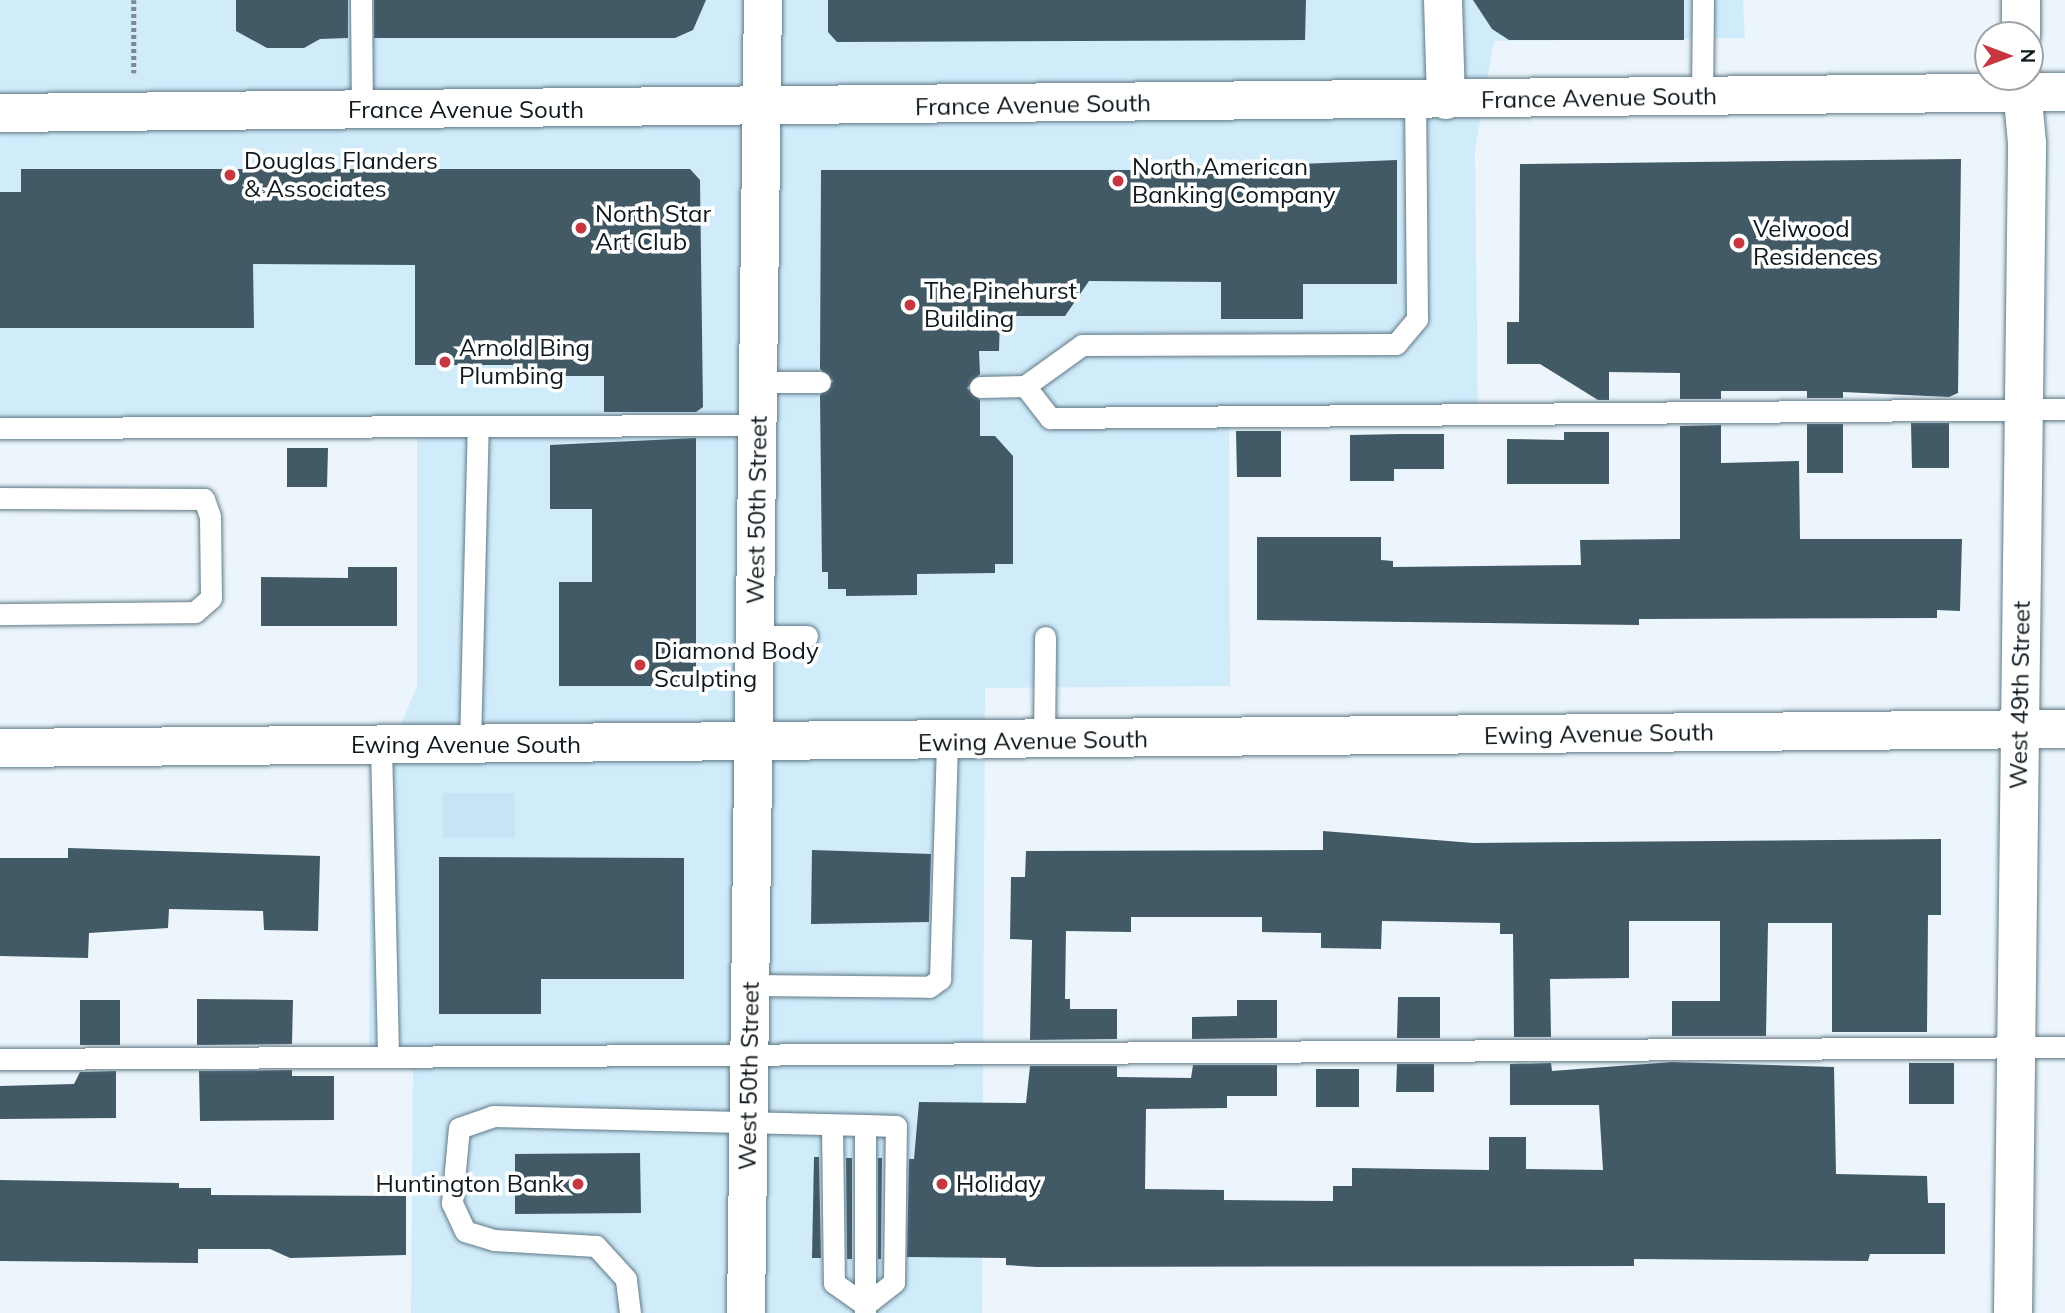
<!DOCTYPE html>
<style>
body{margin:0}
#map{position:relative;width:2065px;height:1313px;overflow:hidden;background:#ebf5fb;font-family:Mulish,sans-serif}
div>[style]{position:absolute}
.built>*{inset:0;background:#d0ecfb}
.green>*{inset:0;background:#c6e4f4}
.building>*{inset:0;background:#425966}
.path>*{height:4.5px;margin-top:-2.25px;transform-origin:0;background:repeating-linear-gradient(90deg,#7e888d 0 3.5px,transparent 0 7px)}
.roads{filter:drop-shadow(0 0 2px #617986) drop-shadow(0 0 2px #617986)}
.lane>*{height:21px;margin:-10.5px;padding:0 10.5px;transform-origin:10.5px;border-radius:10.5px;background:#fff}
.street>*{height:38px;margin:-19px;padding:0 19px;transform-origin:19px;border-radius:19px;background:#fff}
.secondary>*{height:38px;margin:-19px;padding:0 19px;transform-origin:19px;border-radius:19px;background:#fff}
.dots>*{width:19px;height:19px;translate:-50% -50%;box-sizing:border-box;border:4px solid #fff;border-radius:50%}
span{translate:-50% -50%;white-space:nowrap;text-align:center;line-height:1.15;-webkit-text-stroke:7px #fff;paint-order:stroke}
.street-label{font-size:24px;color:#0e181d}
.poi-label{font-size:24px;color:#0e181d}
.left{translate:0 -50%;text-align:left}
.right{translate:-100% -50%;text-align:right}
.north{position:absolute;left:1974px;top:21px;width:70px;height:70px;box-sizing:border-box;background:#fff;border:2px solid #9fa3a5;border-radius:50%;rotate:90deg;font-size:19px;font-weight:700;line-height:28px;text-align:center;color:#0e181d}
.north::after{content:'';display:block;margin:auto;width:24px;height:32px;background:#c6373f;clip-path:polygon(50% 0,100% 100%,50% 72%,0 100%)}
</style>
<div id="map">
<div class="built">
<i style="clip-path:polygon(0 0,1743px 0,1745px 38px,1494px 41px,1475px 150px,1478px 420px,1229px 421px,1230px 686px,985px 688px,982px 1313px,411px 1313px,413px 1071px,369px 1052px,371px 796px,417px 686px,417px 435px,0 424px)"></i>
</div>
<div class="green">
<i style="clip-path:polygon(443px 793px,514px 793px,515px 838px,443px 838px)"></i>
</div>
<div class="building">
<i style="clip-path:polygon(236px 0,348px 0,348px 38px,320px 39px,304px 48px,267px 48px,236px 31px)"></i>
<i style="clip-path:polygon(374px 0,706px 0,693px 30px,675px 38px,374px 38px)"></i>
<i style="clip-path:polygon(828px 0,1306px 0,1305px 40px,837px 42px,828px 32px)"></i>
<i style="clip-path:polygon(1473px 0,1684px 0,1684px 40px,1509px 40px,1492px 29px)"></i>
<i style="clip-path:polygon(1961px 159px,1958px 393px,1949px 397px,1843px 392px,1843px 398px,1807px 398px,1807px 391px,1721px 391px,1721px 399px,1680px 399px,1680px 373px,1609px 372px,1609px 400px,1598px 400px,1540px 364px,1507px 364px,1507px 322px,1519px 322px,1520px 164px)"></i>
<i style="clip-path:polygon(1397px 160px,1397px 284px,1303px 284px,1303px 319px,1221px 319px,1221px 282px,1089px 281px,1065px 316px,1000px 316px,999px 351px,979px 351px,980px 374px,967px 388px,980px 400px,980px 436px,995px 436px,1013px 456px,1013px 564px,995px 564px,995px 573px,917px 574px,917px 595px,846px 596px,846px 589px,828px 589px,828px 572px,822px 572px,820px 395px,833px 381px,820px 369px,821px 170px,1154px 170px)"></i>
<i style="clip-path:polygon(21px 169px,690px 169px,700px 180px,703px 407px,696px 412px,604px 412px,604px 376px,518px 376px,518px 365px,415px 365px,415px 265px,253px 264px,254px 328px,0 328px,0 192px,21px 192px)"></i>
<i style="clip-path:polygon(1911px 423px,1949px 423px,1949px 468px,1912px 468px)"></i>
<i style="clip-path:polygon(1807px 424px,1843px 424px,1843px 473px,1807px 473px)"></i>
<i style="clip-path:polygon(1721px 425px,1721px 463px,1799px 461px,1800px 539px,1962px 539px,1960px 611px,1937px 610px,1937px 618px,1639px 619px,1639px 625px,1257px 620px,1257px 537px,1381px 537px,1381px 560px,1393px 561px,1393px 567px,1581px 565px,1580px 540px,1680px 539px,1680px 426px)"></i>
<i style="clip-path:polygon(1236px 431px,1281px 431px,1281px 477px,1237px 477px)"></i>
<i style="clip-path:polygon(1564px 432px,1609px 432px,1609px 484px,1507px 484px,1507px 439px,1564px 440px)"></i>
<i style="clip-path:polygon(1402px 434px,1444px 434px,1444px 469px,1394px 469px,1394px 481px,1350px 481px,1350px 435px)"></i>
<i style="clip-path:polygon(696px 438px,696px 686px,559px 686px,559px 582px,592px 582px,592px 509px,550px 509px,550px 445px)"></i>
<i style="clip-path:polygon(287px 448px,328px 448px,327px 487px,287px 487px)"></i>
<i style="clip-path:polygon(348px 567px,397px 567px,397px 626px,261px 626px,261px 577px,348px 578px)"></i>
<i style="clip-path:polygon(1323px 831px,1473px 843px,1941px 839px,1941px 915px,1928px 915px,1927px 1032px,1832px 1032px,1832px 923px,1768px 923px,1766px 1036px,1672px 1036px,1672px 1001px,1720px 1001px,1720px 921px,1629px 921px,1629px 978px,1550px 979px,1551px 1037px,1514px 1037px,1513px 934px,1500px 934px,1500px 923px,1382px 921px,1381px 949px,1321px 948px,1321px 933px,1262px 932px,1262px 917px,1131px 917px,1131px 932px,1066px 931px,1065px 999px,1070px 999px,1070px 1009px,1117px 1009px,1117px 1039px,1030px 1040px,1032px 940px,1010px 939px,1011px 877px,1025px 877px,1026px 851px,1323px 850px)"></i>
<i style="clip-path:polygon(68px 848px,320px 856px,318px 931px,264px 930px,263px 911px,169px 909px,168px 928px,89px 933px,88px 958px,0 956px,0 858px,68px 858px)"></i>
<i style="clip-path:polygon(812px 850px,931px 854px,929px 922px,811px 924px)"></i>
<i style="clip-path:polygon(439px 857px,684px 858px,684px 979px,541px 979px,541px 1014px,439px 1014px)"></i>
<i style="clip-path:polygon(1398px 997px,1440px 997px,1440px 1038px,1397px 1038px)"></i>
<i style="clip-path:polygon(197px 999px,293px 1000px,292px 1044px,197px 1045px)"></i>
<i style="clip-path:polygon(80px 1000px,120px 1000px,120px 1045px,80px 1045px)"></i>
<i style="clip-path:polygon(1237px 1000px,1277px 1000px,1277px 1038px,1192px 1039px,1192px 1017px,1237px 1016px)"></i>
<i style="clip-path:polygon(1672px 1062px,1834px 1067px,1836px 1174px,1927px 1176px,1928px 1203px,1945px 1203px,1945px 1254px,1870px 1254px,1868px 1261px,1634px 1259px,1634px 1266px,1037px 1267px,1006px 1265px,1006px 1258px,907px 1257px,909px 1159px,914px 1159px,919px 1102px,1026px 1103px,1030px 1066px,1117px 1066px,1117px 1077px,1191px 1078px,1193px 1065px,1277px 1065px,1277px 1096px,1227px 1096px,1227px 1108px,1146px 1109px,1145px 1189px,1224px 1190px,1224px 1200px,1333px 1201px,1333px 1186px,1352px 1186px,1352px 1168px,1489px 1170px,1489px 1137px,1526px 1137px,1526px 1169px,1603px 1170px,1599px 1105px,1510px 1105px,1510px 1064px,1551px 1063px,1552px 1071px)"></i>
<i style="clip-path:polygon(1909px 1063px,1954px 1063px,1954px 1104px,1909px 1104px)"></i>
<i style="clip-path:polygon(1397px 1064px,1434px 1064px,1434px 1092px,1396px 1092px)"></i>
<i style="clip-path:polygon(1316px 1069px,1359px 1069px,1359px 1107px,1316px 1107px)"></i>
<i style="clip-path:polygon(292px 1070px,292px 1076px,334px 1076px,334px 1120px,200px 1121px,199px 1071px)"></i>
<i style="clip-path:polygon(116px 1071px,116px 1118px,0 1119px,0 1086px,74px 1084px,80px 1072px)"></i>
<i style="clip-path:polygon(640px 1153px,641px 1213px,515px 1214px,515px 1154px)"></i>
<i style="clip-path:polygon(814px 1157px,819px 1157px,821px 1258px,812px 1258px)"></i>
<i style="clip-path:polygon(846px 1158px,852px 1158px,852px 1259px,847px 1259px)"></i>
<i style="clip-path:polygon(878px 1158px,882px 1158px,881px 1259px,878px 1259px)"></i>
<i style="clip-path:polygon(0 1180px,179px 1183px,179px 1188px,211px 1188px,211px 1195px,406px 1196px,406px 1255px,290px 1258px,270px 1249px,198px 1249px,198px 1263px,0 1261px)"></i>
</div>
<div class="path">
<i style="left:134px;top:0;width:73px;rotate:90deg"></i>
</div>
<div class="roads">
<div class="lane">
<i style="left:361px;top:0;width:110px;rotate:89.5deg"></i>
<i style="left:1702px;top:96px;width:96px;rotate:-89.4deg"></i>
<i style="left:759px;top:382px;width:61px"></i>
<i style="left:1025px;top:386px;width:41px;rotate:52deg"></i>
<i style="left:1050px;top:418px;width:1015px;rotate:-0.51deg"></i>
<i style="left:980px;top:387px;width:45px;rotate:-1.3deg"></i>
<i style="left:1025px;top:386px;width:70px;rotate:-35.7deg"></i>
<i style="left:1082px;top:345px;width:314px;rotate:-0.2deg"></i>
<i style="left:1396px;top:344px;width:33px;rotate:-50deg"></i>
<i style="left:1417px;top:319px;width:219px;rotate:-90.5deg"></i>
<i style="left:0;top:428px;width:759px;rotate:-0.23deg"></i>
<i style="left:0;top:498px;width:204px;rotate:0.3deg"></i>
<i style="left:204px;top:499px;width:18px;rotate:71deg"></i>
<i style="left:210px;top:516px;width:82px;rotate:89.3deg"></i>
<i style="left:211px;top:598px;width:21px;rotate:139deg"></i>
<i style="left:195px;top:612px;width:195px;rotate:179.4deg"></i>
<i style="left:754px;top:636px;width:53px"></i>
<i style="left:1044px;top:741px;width:104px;rotate:-89.4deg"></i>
<i style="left:381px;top:745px;width:312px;rotate:88.7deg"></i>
<i style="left:470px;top:745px;width:318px;rotate:-88.6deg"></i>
<i style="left:751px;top:985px;width:178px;rotate:0.6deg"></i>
<i style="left:929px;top:987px;width:14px;rotate:-36deg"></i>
<i style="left:940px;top:979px;width:237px;rotate:-88.3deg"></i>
<i style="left:0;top:1059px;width:2065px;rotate:-0.33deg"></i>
<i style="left:832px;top:1125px;width:158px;rotate:89.3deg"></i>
<i style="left:834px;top:1283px;width:38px;rotate:35deg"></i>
<i style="left:865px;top:1305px;width:37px;rotate:-38deg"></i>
<i style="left:894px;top:1282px;width:156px;rotate:-89.3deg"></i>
<i style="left:896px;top:1126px;width:31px;rotate:-178deg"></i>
<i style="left:630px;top:1313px;width:34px;rotate:-97deg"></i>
<i style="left:626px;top:1279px;width:45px;rotate:-132.3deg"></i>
<i style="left:596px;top:1246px;width:102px;rotate:-176.6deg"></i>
<i style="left:494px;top:1240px;width:30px;rotate:-163deg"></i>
<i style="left:465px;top:1231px;width:31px;rotate:-115deg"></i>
<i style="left:452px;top:1203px;width:75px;rotate:-84.7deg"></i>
<i style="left:459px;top:1128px;width:36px;rotate:-19deg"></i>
<i style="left:493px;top:1116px;width:372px;rotate:1.4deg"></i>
<i style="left:865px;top:1125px;width:188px;rotate:90deg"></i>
</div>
<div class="street">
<i style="left:2021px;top:0;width:35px;rotate:90deg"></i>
<i style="left:0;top:748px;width:2065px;rotate:-0.53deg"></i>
<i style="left:2013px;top:1313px;width:1170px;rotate:-89.31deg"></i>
<i style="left:2027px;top:143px;width:66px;rotate:-95.2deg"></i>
</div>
<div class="secondary">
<i style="left:1443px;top:0;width:100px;rotate:88.3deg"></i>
<i style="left:0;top:113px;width:2065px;rotate:-0.58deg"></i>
<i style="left:746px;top:1313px;width:1313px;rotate:-89.26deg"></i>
</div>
</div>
<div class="dots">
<i style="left:230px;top:175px;background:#c6373f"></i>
<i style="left:1118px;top:181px;background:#c6373f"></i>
<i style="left:581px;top:228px;background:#c6373f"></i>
<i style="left:1739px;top:243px;background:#c6373f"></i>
<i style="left:910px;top:305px;background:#c6373f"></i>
<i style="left:445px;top:362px;background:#c6373f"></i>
<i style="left:640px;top:665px;background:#c6373f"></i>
<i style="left:578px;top:1184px;background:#c6373f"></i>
<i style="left:942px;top:1184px;background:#c6373f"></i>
</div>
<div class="street-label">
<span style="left:1599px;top:98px;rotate:-1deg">France Avenue South</span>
<span style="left:1033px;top:105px;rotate:-1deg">France Avenue South</span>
<span style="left:466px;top:110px">France Avenue South</span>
<span style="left:757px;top:510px;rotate:-89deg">West 50th Street</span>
<span style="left:2020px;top:695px;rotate:-89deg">West 49th Street</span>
<span style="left:1599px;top:734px;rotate:-1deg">Ewing Avenue South</span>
<span style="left:1033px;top:741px;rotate:-1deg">Ewing Avenue South</span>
<span style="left:466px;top:745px">Ewing Avenue South</span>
<span style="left:749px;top:1076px;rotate:-89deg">West 50th Street</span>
</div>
<div class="poi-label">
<span class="left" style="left:244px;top:175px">Douglas Flanders<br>&amp; Associates</span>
<span class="left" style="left:1132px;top:181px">North American<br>Banking Company</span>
<span class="left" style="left:595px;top:228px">North Star<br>Art Club</span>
<span class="left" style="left:1753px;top:243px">Velwood<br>Residences</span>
<span class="left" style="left:924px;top:305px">The Pinehurst<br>Building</span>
<span class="left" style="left:459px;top:362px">Arnold Bing<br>Plumbing</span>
<span class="left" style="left:654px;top:665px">Diamond Body<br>Sculpting</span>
<span class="right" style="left:564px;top:1184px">Huntington Bank</span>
<span class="left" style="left:956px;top:1184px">Holiday</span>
</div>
<div class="north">N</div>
</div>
